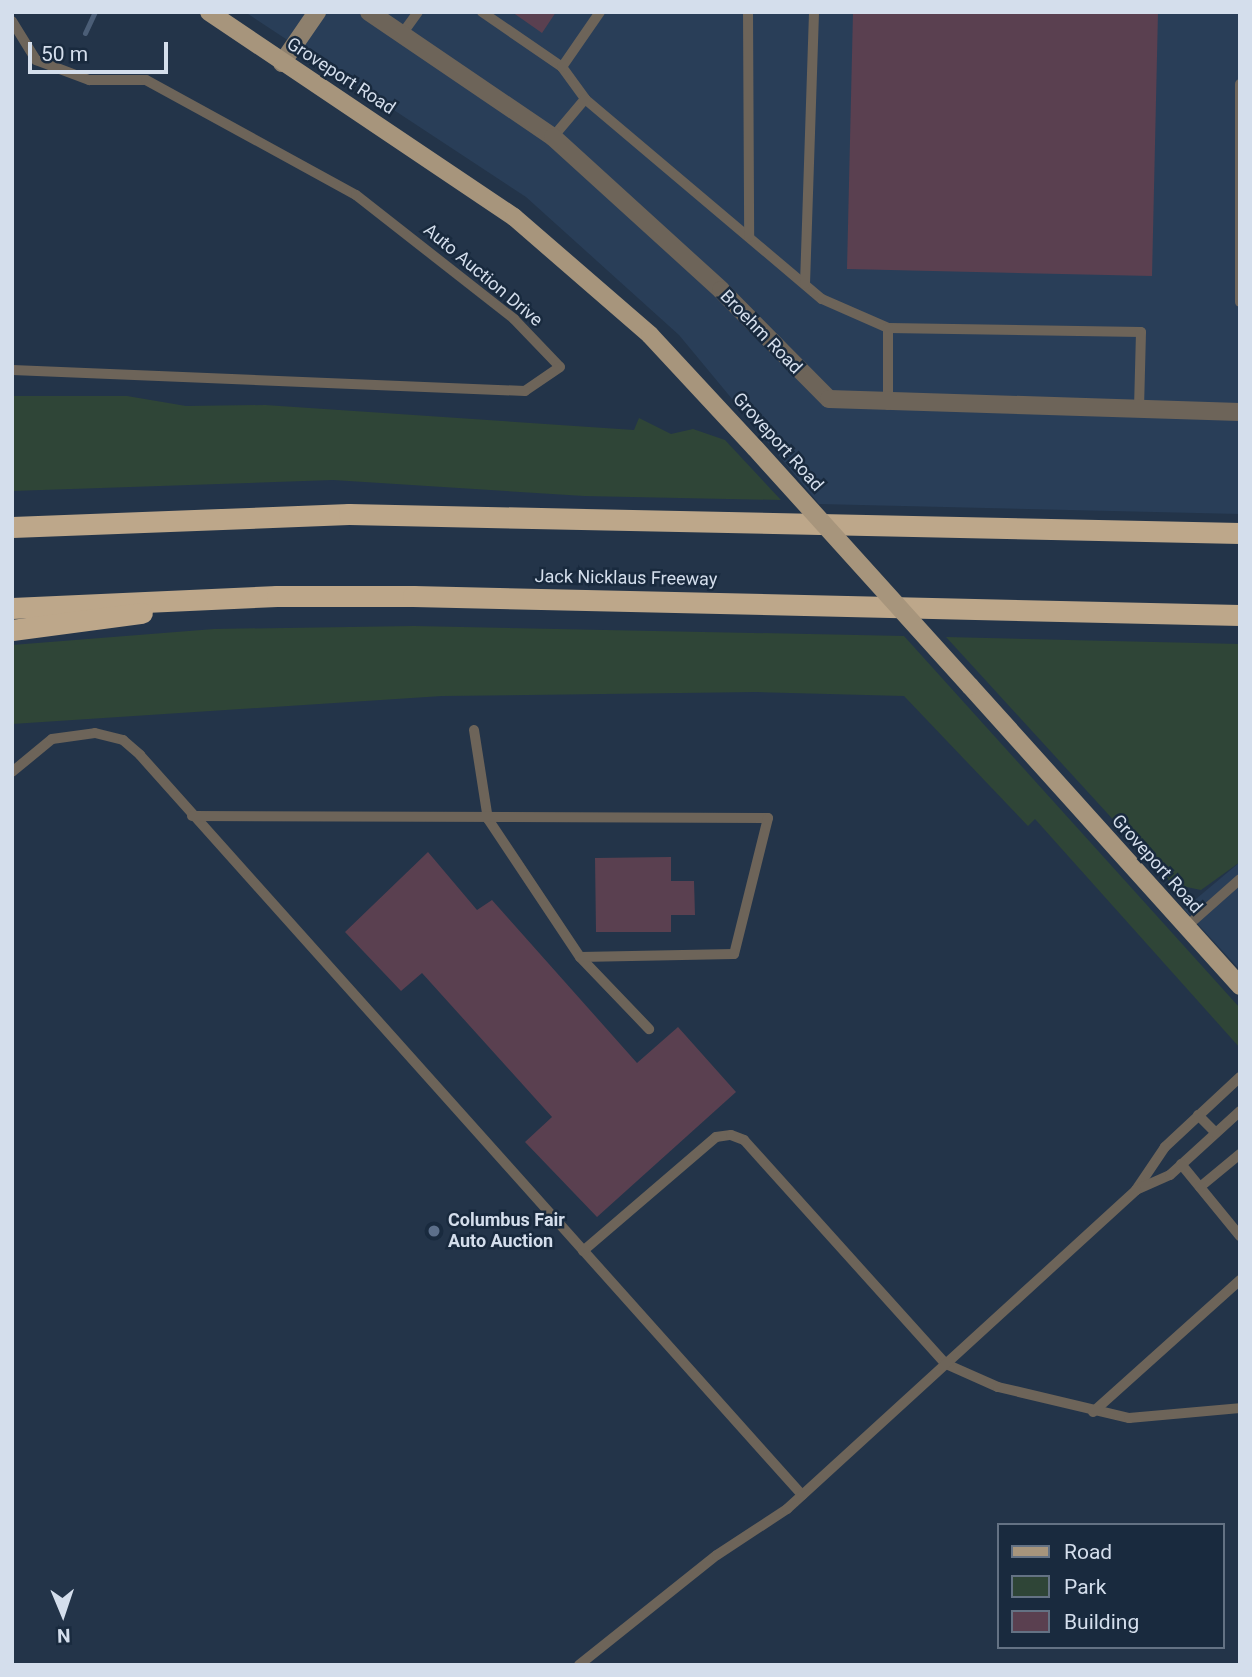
<!DOCTYPE html>
<style>
body{margin:0}
#map{position:relative;width:1252px;height:1677px;overflow:hidden;background:#233449;font-family:Roboto,sans-serif}
div>[style]{position:absolute}
.built>*{inset:0;background:#293e58}
.green>*{inset:0;background:#2f4537}
.stream>*{height:5px;margin:-2.5px;padding:0 2.5px;transform-origin:2.5px;border-radius:2.5px;background:#4b5e77}
.building>*{inset:0;background:#5a4050}
.lane>*{height:10px;margin:-5px;padding:0 5px;transform-origin:5px;border-radius:5px;background:#6d6459}
.street>*{height:18px;margin:-9px;padding:0 9px;transform-origin:9px;border-radius:9px;background:#6d6459}
.secondary>*{height:18px;margin:-9px;padding:0 9px;transform-origin:9px;border-radius:9px;background:#8e806d}
.primary>*{height:18px;margin:-9px;padding:0 9px;transform-origin:9px;border-radius:9px;background:#a7957c}
.highway>*{height:21px;margin:-10.5px;padding:0 10.5px;transform-origin:10.5px;border-radius:10.5px;background:#bda78a}
.primary-bridge>*{height:18px;margin:-9px;padding:0 9px;transform-origin:9px;border-radius:9px;background:#a7957c}
.dots>*{width:19px;height:19px;translate:-50% -50%;box-sizing:border-box;border:4px solid #192a3e;border-radius:50%}
span{translate:-50% -50%;white-space:nowrap;text-align:center;line-height:1.15;-webkit-text-stroke:5px #192a3e;paint-order:stroke}
.street-label{font-size:18px;color:#d4deec}
.poi-label{font-size:18px;color:#d4deec;font-weight:700}
.left{translate:0 -50%;text-align:left}
.frame{position:absolute;inset:0;border:14px solid #d4deec;pointer-events:none}
.legend{position:absolute;left:997px;top:1523px;width:228px;height:126px;box-sizing:border-box;background:#192a3e;border:2px solid #647284;margin:0;padding:9px 12px;list-style:none;font-size:21px;color:#d4deec}
.legend li{display:flex;align-items:center;gap:14px;height:35px}
.legend b{width:35px;border:2px solid #647284}
.north{position:absolute;left:28px;top:1579px;width:70px;height:70px;-webkit-text-stroke:5px #192a3e;paint-order:stroke;rotate:178deg;font-size:19px;font-weight:700;line-height:28px;text-align:center;color:#d4deec}
.north::after{content:'';display:block;margin:auto;width:24px;height:32px;background:#d4deec;clip-path:polygon(50% 0,100% 100%,50% 72%,0 100%)}
.scale{position:absolute;left:28px;top:42px;width:140px;height:32px;box-sizing:border-box;border:4px solid #d4deec;border-top:0;padding-left:9px;font-size:21px;line-height:24px;white-space:nowrap;color:#d4deec;-webkit-text-stroke:5px #192a3e;paint-order:stroke}
</style>
<div id="map">
<div class="built">
<i style="clip-path:polygon(245px 12px,1240px 12px,1240px 514px,819px 504px,679px 335px,526px 197px)"></i>
<i style="clip-path:polygon(1240px 862px,1240px 970px,1184px 909px)"></i>
</div>
<div class="green">
<i style="clip-path:polygon(12px 396px,127px 396px,186px 406px,265px 405px,634px 430px,639px 418px,671px 434px,693px 429px,725px 440px,781px 500px,584px 496px,333px 480px,12px 491px)"></i>
<i style="clip-path:polygon(414px 626px,904px 636px,1240px 1008px,1240px 1048px,1035px 819px,1028px 826px,904px 696px,756px 692px,442px 696px,12px 724px,12px 645px,214px 629px)"></i>
<i style="clip-path:polygon(946px 637px,1240px 644px,1240px 862px,1201px 890px,1172px 884px)"></i>
</div>
<div class="stream">
<i style="left:85px;top:33px;width:23px;rotate:-65deg"></i>
</div>
<div class="building">
<i style="clip-path:polygon(512px 12px,556px 12px,542px 33px)"></i>
<i style="clip-path:polygon(853px 12px,1158px 12px,1152px 276px,847px 269px)"></i>
<i style="clip-path:polygon(428px 852px,477px 910px,492px 900px,637px 1063px,678px 1027px,736px 1092px,597px 1217px,525px 1142px,552px 1117px,422px 973px,401px 991px,345px 932px)"></i>
<i style="clip-path:polygon(671px 857px,671px 881px,694px 881px,695px 915px,671px 915px,671px 932px,596px 932px,595px 858px)"></i>
</div>
<div class="lane">
<i style="left:482px;top:12px;width:97px;rotate:34.5deg"></i>
<i style="left:562px;top:67px;width:39px;rotate:54deg"></i>
<i style="left:585px;top:99px;width:310px;rotate:40.2deg"></i>
<i style="left:822px;top:299px;width:72px;rotate:23.7deg"></i>
<i style="left:888px;top:328px;width:253px;rotate:0.9deg"></i>
<i style="left:1141px;top:332px;width:78px;rotate:91.5deg"></i>
<i style="left:748px;top:12px;width:225px;rotate:89.7deg"></i>
<i style="left:12px;top:21px;width:46px;rotate:58.4deg"></i>
<i style="left:36px;top:60px;width:57px;rotate:20.7deg"></i>
<i style="left:89px;top:80px;width:57px"></i>
<i style="left:146px;top:80px;width:239px;rotate:28.7deg"></i>
<i style="left:356px;top:195px;width:201px;rotate:38.1deg"></i>
<i style="left:514px;top:319px;width:66px;rotate:46.2deg"></i>
<i style="left:560px;top:367px;width:42px;rotate:145.6deg"></i>
<i style="left:525px;top:391px;width:513px;rotate:-177.66deg"></i>
<i style="left:402px;top:34px;width:27px;rotate:-54deg"></i>
<i style="left:562px;top:67px;width:67px;rotate:-55.4deg"></i>
<i style="left:1240px;top:84px;width:218px;rotate:90deg"></i>
<i style="left:553px;top:137px;width:50px;rotate:-49.9deg"></i>
<i style="left:805px;top:284px;width:272px;rotate:-88.1deg"></i>
<i style="left:888px;top:405px;width:77px;rotate:-90deg"></i>
<i style="left:474px;top:730px;width:90px;rotate:81.1deg"></i>
<i style="left:488px;top:819px;width:166px;rotate:56.3deg"></i>
<i style="left:580px;top:957px;width:100px;rotate:46.2deg"></i>
<i style="left:12px;top:772px;width:52px;rotate:-39.5deg"></i>
<i style="left:52px;top:739px;width:43px;rotate:-7.9deg"></i>
<i style="left:95px;top:733px;width:29px;rotate:14deg"></i>
<i style="left:123px;top:740px;width:23px;rotate:41deg"></i>
<i style="left:140px;top:755px;width:993px;rotate:48.18deg"></i>
<i style="left:192px;top:816px;width:576px;rotate:0.2deg"></i>
<i style="left:768px;top:818px;width:140px;rotate:104deg"></i>
<i style="left:734px;top:954px;width:154px;rotate:178.9deg"></i>
<i style="left:1186px;top:927px;width:72px;rotate:-41.6deg"></i>
<i style="left:1240px;top:1077px;width:103px;rotate:137deg"></i>
<i style="left:1165px;top:1147px;width:52px;rotate:124deg"></i>
<i style="left:1136px;top:1190px;width:37px;rotate:-24deg"></i>
<i style="left:1170px;top:1175px;width:95px;rotate:-42.4deg"></i>
<i style="left:1198px;top:1115px;width:25px;rotate:45deg"></i>
<i style="left:1181px;top:1164px;width:93px;rotate:50.7deg"></i>
<i style="left:1200px;top:1187px;width:52px;rotate:-39.5deg"></i>
<i style="left:583px;top:1251px;width:175px;rotate:-40.6deg"></i>
<i style="left:716px;top:1137px;width:15px;rotate:-8deg"></i>
<i style="left:731px;top:1135px;width:14px;rotate:21deg"></i>
<i style="left:744px;top:1140px;width:302px;rotate:48deg"></i>
<i style="left:946px;top:1364px;width:57px;rotate:23.9deg"></i>
<i style="left:998px;top:1387px;width:135px;rotate:13.3deg"></i>
<i style="left:1129px;top:1418px;width:111px;rotate:-5.1deg"></i>
<i style="left:1093px;top:1412px;width:198px;rotate:-41.9deg"></i>
<i style="left:579px;top:1665px;width:176px;rotate:-38.6deg"></i>
<i style="left:717px;top:1555px;width:84px;rotate:-33.3deg"></i>
<i style="left:787px;top:1509px;width:473px;rotate:-42.4deg"></i>
</div>
<div class="street">
<i style="left:369px;top:12px;width:222px;rotate:34.2deg"></i>
<i style="left:553px;top:137px;width:227px;rotate:42.3deg"></i>
<i style="left:721px;top:290px;width:153px;rotate:45.3deg"></i>
<i style="left:829px;top:399px;width:411px;rotate:1.8deg"></i>
</div>
<div class="secondary">
<i style="left:282px;top:63px;width:62px;rotate:-55.5deg"></i>
</div>
<div class="primary">
<i style="left:209px;top:12px;width:367px;rotate:33.9deg"></i>
<i style="left:514px;top:217px;width:180px;rotate:40.9deg"></i>
<i style="left:650px;top:335px;width:154px;rotate:47.1deg"></i>
<i style="left:970px;top:686px;width:404px;rotate:48deg"></i>
</div>
<div class="highway">
<i style="left:12px;top:527px;width:337px;rotate:-2.2deg"></i>
<i style="left:349px;top:514px;width:891px;rotate:1.22deg"></i>
<i style="left:12px;top:608px;width:265px;rotate:-2.6deg"></i>
<i style="left:277px;top:596px;width:136px"></i>
<i style="left:413px;top:596px;width:827px;rotate:1.32deg"></i>
<i style="left:12px;top:630px;width:131px;rotate:-7.5deg"></i>
</div>
<div class="primary-bridge">
<i style="left:755px;top:448px;width:321px;rotate:47.9deg"></i>
</div>
<div class="dots">
<i style="left:434px;top:1231px;background:#5c6f8a"></i>
</div>
<div class="street-label">
<span style="left:341px;top:76px;rotate:33deg">Groveport Road</span>
<span style="left:483px;top:275px;rotate:40deg">Auto Auction Drive</span>
<span style="left:761px;top:332px;rotate:46deg">Broehm Road</span>
<span style="left:778px;top:442px;rotate:48deg">Groveport Road</span>
<span style="left:626px;top:578px;rotate:1deg">Jack Nicklaus Freeway</span>
<span style="left:1157px;top:864px;rotate:48deg">Groveport Road</span>
</div>
<div class="poi-label">
<span class="left" style="left:448px;top:1231px">Columbus Fair<br>Auto Auction</span>
</div>
<div class="frame"></div>
<ul class="legend">
<li><b style="height:9px;background:#a7957c"></b>Road</li>
<li><b style="height:19px;background:#2f4537"></b>Park</li>
<li><b style="height:19px;background:#5a4050"></b>Building</li>
</ul>
<div class="north">N</div>
<div class="scale">50 m</div>
</div>
